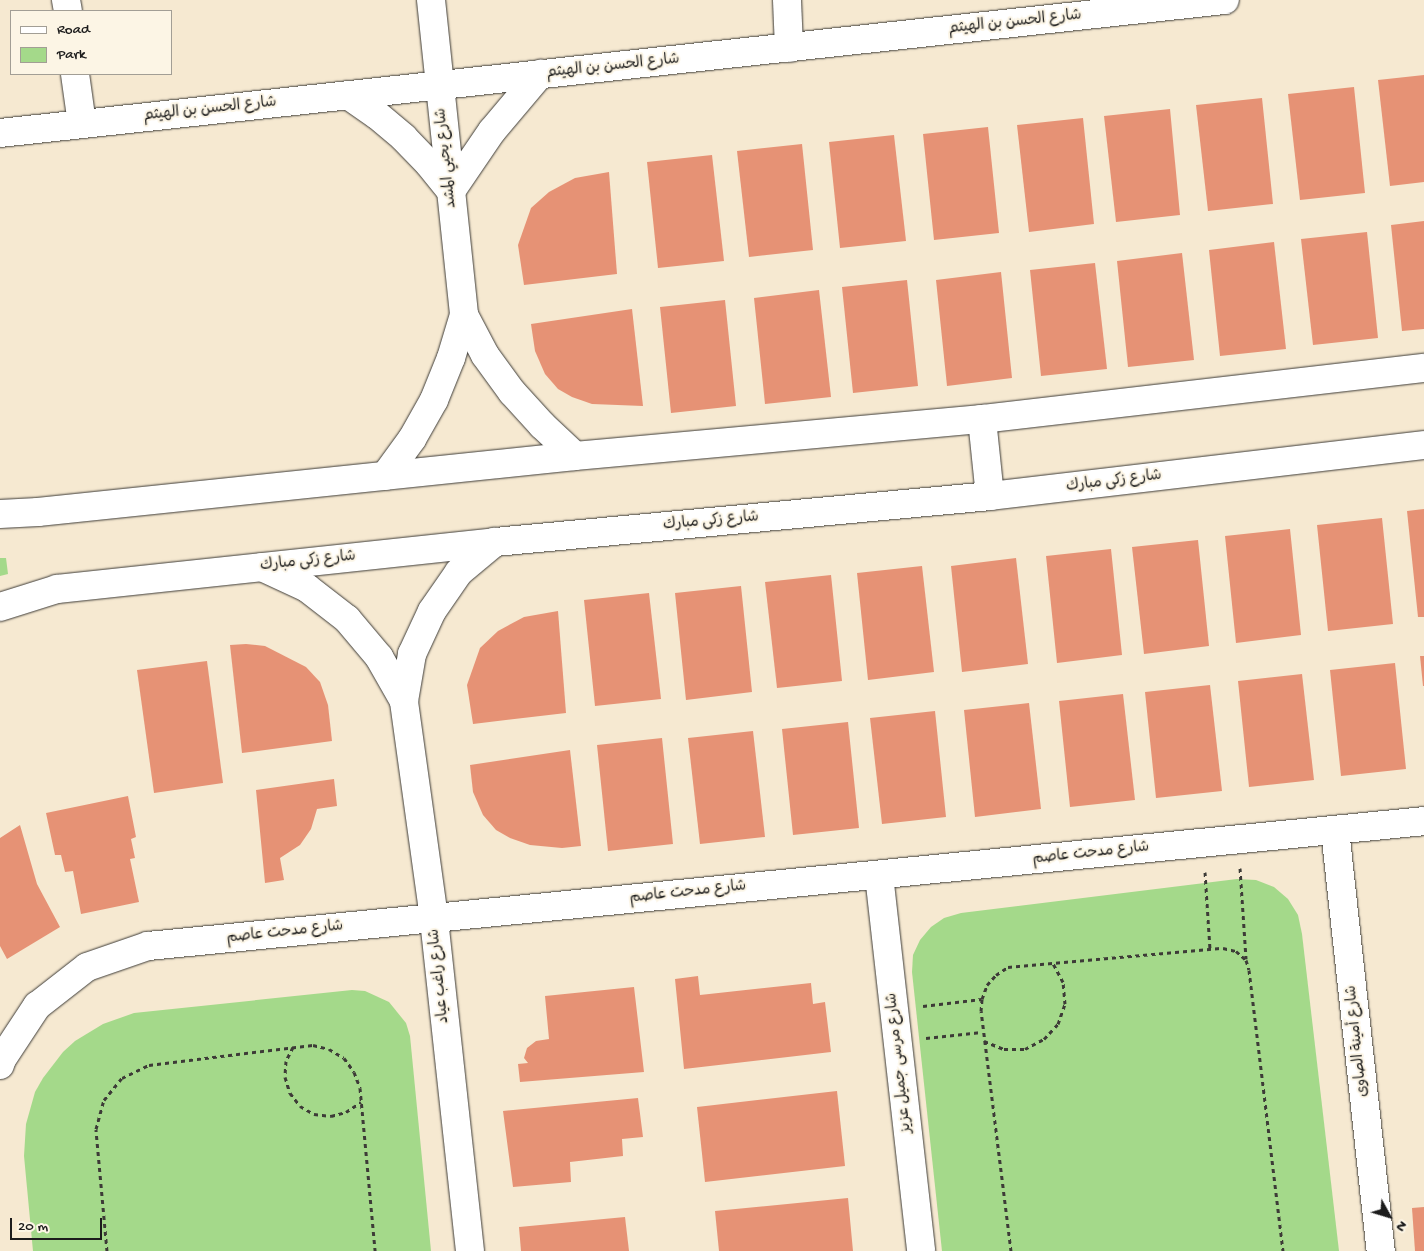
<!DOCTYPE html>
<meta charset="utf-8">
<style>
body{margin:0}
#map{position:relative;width:1424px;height:1251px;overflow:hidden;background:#f6e9d1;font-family:"Gochi Hand","Playpen Sans Arabic",sans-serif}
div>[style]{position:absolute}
.green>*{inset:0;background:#a4d98a}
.building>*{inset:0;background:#e69275}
.path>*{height:3px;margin-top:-1.5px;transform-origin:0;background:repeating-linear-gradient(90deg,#3d3b37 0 4px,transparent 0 8px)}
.roads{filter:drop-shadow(0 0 1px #3d3b37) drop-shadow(0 0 1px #3d3b37)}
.minor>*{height:28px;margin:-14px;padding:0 14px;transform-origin:14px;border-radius:14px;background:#fff}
.tertiary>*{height:28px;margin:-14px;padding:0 14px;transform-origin:14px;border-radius:14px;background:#fff}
span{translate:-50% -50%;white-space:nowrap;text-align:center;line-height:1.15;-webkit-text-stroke:4px #fcf5e5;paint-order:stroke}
.street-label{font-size:15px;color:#1c1c1c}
.legend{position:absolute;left:10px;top:10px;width:162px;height:65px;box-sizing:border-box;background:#fcf5e5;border:1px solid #a29e95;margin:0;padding:6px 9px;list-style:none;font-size:15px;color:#1c1c1c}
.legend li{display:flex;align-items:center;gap:10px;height:25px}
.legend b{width:25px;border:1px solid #a29e95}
.north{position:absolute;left:1364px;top:1191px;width:50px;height:50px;-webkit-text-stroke:4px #fcf5e5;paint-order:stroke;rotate:129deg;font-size:14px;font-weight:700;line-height:20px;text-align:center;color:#1c1c1c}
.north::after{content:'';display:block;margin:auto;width:18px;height:22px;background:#1c1c1c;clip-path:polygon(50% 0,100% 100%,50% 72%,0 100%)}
.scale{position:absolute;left:10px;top:1218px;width:92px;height:22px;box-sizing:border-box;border:2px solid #1c1c1c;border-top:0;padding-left:6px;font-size:15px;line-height:18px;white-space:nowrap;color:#1c1c1c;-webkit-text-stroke:4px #fcf5e5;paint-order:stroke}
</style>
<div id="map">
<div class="green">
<i style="clip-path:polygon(0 558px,6px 558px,8px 574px,0 576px)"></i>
<i style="clip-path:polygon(1237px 879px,1256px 880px,1274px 887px,1288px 899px,1298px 915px,1302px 934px,1339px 1251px,942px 1251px,912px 972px,913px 955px,920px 940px,931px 927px,944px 918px,961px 913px)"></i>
<i style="clip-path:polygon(352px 990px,365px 991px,389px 1002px,406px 1023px,410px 1036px,431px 1251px,33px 1251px,24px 1156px,26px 1124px,35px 1092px,43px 1078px,63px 1052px,75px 1041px,103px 1024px,134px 1013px)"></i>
</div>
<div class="building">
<i style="clip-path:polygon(1424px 75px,1424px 182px,1390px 186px,1378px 80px)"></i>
<i style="clip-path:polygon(1354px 87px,1365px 193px,1300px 200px,1288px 94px)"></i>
<i style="clip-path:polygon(1262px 98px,1273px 204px,1208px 211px,1196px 105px)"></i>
<i style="clip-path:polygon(1170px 109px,1180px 215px,1116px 222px,1104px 116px)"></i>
<i style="clip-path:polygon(1083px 118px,1094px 224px,1029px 232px,1017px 125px)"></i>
<i style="clip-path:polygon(988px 127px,999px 233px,934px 240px,923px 134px)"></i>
<i style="clip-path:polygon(894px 135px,906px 241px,840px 248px,829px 142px)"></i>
<i style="clip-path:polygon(802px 144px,813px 250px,749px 257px,737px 151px)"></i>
<i style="clip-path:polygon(712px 155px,724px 261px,658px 268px,647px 162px)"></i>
<i style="clip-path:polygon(609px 172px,617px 274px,524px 285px,518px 245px,531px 208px,549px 192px,575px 178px)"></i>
<i style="clip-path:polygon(1424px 221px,1424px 329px,1402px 331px,1391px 225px)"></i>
<i style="clip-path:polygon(1367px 232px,1378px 338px,1313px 345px,1301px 239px)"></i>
<i style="clip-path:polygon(1274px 242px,1286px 349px,1220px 356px,1209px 250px)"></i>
<i style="clip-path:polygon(1182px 253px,1194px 360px,1128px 367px,1117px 261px)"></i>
<i style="clip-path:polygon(1095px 263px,1107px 369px,1041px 376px,1030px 270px)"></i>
<i style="clip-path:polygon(1001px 272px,1012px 378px,947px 386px,936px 280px)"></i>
<i style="clip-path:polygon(907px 280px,918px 386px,853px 393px,842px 287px)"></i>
<i style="clip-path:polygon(819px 290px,831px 397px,765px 404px,754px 298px)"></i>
<i style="clip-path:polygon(725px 300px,736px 406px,671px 413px,660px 307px)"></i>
<i style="clip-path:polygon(632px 309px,643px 406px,592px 404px,572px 397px,558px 389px,545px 374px,535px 351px,531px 324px)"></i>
<i style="clip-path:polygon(1424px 509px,1424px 617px,1418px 617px,1407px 511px)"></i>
<i style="clip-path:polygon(1382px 518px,1393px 624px,1328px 631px,1317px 525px)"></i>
<i style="clip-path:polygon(1290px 529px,1301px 635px,1236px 643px,1225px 536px)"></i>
<i style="clip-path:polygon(1198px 540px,1209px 646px,1144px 654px,1132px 547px)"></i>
<i style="clip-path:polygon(1111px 549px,1122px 655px,1057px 663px,1046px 556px)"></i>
<i style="clip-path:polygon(1016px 558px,1028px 664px,962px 672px,951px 566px)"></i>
<i style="clip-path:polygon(922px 566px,934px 672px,868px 680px,857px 573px)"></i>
<i style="clip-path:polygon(831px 575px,842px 681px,777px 688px,765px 582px)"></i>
<i style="clip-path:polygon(741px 586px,752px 692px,686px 700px,675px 593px)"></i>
<i style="clip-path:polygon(649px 593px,661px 699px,595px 706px,584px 600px)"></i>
<i style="clip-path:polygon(558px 611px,566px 713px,473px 724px,467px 685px,480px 648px,498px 631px,524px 617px)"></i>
<i style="clip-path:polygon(246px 644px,265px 646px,306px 667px,320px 682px,328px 705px,332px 741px,242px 753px,230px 645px)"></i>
<i style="clip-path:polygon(1420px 656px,1424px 656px,1424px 686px,1423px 686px)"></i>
<i style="clip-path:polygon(207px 661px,223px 783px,154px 793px,137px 670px)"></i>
<i style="clip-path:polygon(1395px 663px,1406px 769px,1341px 776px,1330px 670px)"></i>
<i style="clip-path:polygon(1302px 674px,1314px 780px,1249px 787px,1238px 681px)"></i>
<i style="clip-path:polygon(1210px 685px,1222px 791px,1156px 798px,1145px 692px)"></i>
<i style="clip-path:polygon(1123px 694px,1135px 800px,1070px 807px,1059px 701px)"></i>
<i style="clip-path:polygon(1029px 703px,1041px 809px,975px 817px,964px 710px)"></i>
<i style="clip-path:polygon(935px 711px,946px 817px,882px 824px,870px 718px)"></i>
<i style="clip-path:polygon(848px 722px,859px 828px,793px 835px,782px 729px)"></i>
<i style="clip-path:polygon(753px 731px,765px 837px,700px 844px,688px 738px)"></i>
<i style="clip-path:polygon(662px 738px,673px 844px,608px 851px,597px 745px)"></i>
<i style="clip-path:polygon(570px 750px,581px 846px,562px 848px,530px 845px,510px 838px,496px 830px,483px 815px,473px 792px,470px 765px)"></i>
<i style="clip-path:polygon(334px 779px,337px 806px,317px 809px,311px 829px,300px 845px,280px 858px,284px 880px,265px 883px,256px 790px)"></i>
<i style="clip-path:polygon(128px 796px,136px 837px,131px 839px,135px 858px,130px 859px,139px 902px,81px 914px,73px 871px,65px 872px,61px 855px,55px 855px,46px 813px)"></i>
<i style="clip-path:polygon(20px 825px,37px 884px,60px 927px,7px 959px,0 946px,0 838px)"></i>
<i style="clip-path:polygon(698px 976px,700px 995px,811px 983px,813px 1004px,825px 1002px,831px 1052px,684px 1069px,675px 979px)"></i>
<i style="clip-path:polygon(634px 987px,644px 1072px,520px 1082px,518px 1064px,528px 1063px,524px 1058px,527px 1048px,536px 1041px,549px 1039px,545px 996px)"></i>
<i style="clip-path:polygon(837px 1091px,845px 1166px,705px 1182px,697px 1107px)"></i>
<i style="clip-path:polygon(638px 1098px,643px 1137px,622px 1139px,623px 1156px,570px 1162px,571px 1182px,513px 1187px,503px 1111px)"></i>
<i style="clip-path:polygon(848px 1198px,853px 1251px,719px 1251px,715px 1211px)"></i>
<i style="clip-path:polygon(1424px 1207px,1424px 1251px,1415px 1251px,1412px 1208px)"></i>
<i style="clip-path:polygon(625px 1217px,629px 1251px,521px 1251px,519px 1227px)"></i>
</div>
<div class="path">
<i style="left:1240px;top:868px;width:91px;rotate:86.2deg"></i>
<i style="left:1205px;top:872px;width:77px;rotate:86.3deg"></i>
<i style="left:923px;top:1006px;width:59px;rotate:-6.8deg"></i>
<i style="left:926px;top:1038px;width:56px;rotate:-6.1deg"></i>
<i style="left:984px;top:1041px;width:22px;rotate:22deg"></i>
<i style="left:1004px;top:1049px;width:21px"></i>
<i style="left:1025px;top:1049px;width:21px;rotate:-28deg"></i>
<i style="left:1044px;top:1039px;width:21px;rotate:-47deg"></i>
<i style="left:1058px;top:1024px;width:21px;rotate:-71deg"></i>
<i style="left:1065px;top:1004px;width:22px;rotate:-95deg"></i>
<i style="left:1063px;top:982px;width:21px;rotate:-118deg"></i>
<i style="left:293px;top:1047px;width:16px;rotate:117deg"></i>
<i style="left:286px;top:1061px;width:16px;rotate:94deg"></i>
<i style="left:285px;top:1077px;width:17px;rotate:73deg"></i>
<i style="left:290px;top:1093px;width:16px;rotate:52deg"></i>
<i style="left:300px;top:1106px;width:16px;rotate:30deg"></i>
<i style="left:314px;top:1114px;width:17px;rotate:7deg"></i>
<i style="left:331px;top:1116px;width:16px;rotate:-15deg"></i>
<i style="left:346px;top:1112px;width:18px;rotate:-34deg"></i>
<i style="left:107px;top:1251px;width:122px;rotate:-95.2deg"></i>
<i style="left:96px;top:1129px;width:30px;rotate:-75deg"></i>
<i style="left:104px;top:1100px;width:28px;rotate:-51deg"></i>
<i style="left:122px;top:1078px;width:30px;rotate:-26deg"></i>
<i style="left:149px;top:1065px;width:165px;rotate:-7deg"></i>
<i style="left:313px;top:1045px;width:16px;rotate:14deg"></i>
<i style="left:329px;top:1049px;width:17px;rotate:31deg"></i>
<i style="left:344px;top:1058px;width:17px;rotate:54deg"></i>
<i style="left:354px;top:1072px;width:17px;rotate:69deg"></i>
<i style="left:360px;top:1088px;width:164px;rotate:84.7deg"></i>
<i style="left:1011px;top:1251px;width:242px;rotate:-97.1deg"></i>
<i style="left:981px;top:1011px;width:12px;rotate:-85deg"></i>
<i style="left:982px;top:999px;width:15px;rotate:-70deg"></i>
<i style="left:987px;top:985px;width:13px;rotate:-48deg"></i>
<i style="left:996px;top:975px;width:14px;rotate:-34deg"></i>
<i style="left:1008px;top:967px;width:216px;rotate:-5.1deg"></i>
<i style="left:1223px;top:948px;width:13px;rotate:13deg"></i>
<i style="left:1236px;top:951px;width:13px;rotate:42deg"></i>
<i style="left:1246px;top:960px;width:10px;rotate:73deg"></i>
<i style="left:1249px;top:970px;width:283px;rotate:83.1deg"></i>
</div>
<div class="roads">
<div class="minor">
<i style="left:66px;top:0;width:11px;rotate:80deg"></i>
<i style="left:431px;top:0;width:317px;rotate:84deg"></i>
<i style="left:464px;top:315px;width:45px;rotate:62.3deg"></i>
<i style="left:485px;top:355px;width:46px;rotate:53.9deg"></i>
<i style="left:512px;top:392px;width:45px;rotate:47.7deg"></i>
<i style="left:542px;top:425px;width:45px;rotate:43.2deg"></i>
<i style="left:787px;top:0;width:48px;rotate:87.6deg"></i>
<i style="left:75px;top:74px;width:50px;rotate:82deg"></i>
<i style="left:348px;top:95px;width:35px;rotate:35deg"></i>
<i style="left:377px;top:115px;width:35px;rotate:40deg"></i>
<i style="left:404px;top:138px;width:36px;rotate:46deg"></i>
<i style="left:429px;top:164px;width:35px;rotate:51deg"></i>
<i style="left:451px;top:191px;width:73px;rotate:-55.7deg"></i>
<i style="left:492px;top:131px;width:75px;rotate:-49.9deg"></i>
<i style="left:0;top:133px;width:1232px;rotate:-6.2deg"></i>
<i style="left:385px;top:476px;width:46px;rotate:-53.9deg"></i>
<i style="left:412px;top:439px;width:45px;rotate:-60.6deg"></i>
<i style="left:434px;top:400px;width:45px;rotate:-68deg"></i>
<i style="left:451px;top:358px;width:45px;rotate:-73.2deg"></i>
<i style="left:262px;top:567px;width:50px;rotate:25deg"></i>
<i style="left:307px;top:588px;width:51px;rotate:37.8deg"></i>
<i style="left:347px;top:619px;width:50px;rotate:49.9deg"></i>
<i style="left:379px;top:657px;width:51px;rotate:60.4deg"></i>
<i style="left:1335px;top:830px;width:424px;rotate:83.8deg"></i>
<i style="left:879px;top:875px;width:378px;rotate:83.6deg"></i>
<i style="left:0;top:1065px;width:6px;rotate:-72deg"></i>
<i style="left:2px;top:1059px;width:64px;rotate:-56.6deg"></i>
<i style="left:37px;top:1006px;width:63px;rotate:-38deg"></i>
<i style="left:87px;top:967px;width:65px;rotate:-19deg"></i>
<i style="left:148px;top:946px;width:1282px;rotate:-5.59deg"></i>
<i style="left:470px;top:1251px;width:335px;rotate:-96.2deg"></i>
<i style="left:434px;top:918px;width:219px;rotate:-97.9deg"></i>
<i style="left:404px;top:701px;width:48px;rotate:-80.3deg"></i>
<i style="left:412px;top:654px;width:47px;rotate:-65.1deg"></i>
<i style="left:432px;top:611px;width:47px;rotate:-55.3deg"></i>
<i style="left:459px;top:572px;width:47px;rotate:-39.8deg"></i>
</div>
<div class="tertiary">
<i style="left:982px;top:419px;width:77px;rotate:84.1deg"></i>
<i style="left:0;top:514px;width:38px;rotate:-3deg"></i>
<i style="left:38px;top:512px;width:540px;rotate:-5.95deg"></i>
<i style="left:575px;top:456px;width:409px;rotate:-5.2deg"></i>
<i style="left:982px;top:419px;width:445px;rotate:-6.6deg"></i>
<i style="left:0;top:607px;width:60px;rotate:-17.5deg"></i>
<i style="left:57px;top:589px;width:441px;rotate:-6.1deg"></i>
<i style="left:495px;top:542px;width:497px;rotate:-5.3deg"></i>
<i style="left:990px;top:496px;width:437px;rotate:-6.7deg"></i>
</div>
</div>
<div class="street-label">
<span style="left:1015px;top:23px;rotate:-6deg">شارع الحسن بن الهيثم</span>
<span style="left:613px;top:67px;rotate:-6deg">شارع الحسن بن الهيثم</span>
<span style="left:210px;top:110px;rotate:-6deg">شارع الحسن بن الهيثم</span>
<span style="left:447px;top:158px;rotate:-96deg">شارع يحيي المشد</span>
<span style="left:1114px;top:482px;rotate:-7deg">شارع زكى مبارك</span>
<span style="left:711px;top:522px;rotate:-5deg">شارع زكى مبارك</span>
<span style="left:308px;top:562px;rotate:-6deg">شارع زكى مبارك</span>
<span style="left:1091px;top:854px;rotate:-6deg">شارع مدحت عاصم</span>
<span style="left:688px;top:893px;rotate:-6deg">شارع مدحت عاصم</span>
<span style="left:285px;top:933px;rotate:-6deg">شارع مدحت عاصم</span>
<span style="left:440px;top:976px;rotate:-96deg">شارع راغب عياد</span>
<span style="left:1358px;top:1041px;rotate:-96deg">شارع أمينة الصاوى</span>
<span style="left:900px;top:1063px;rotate:-96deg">شارع مرسى جميل عزيز</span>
</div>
<ul class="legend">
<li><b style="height:6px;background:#fff"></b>Road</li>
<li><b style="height:14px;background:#a4d98a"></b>Park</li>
</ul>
<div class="north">N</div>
<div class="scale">20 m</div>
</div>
